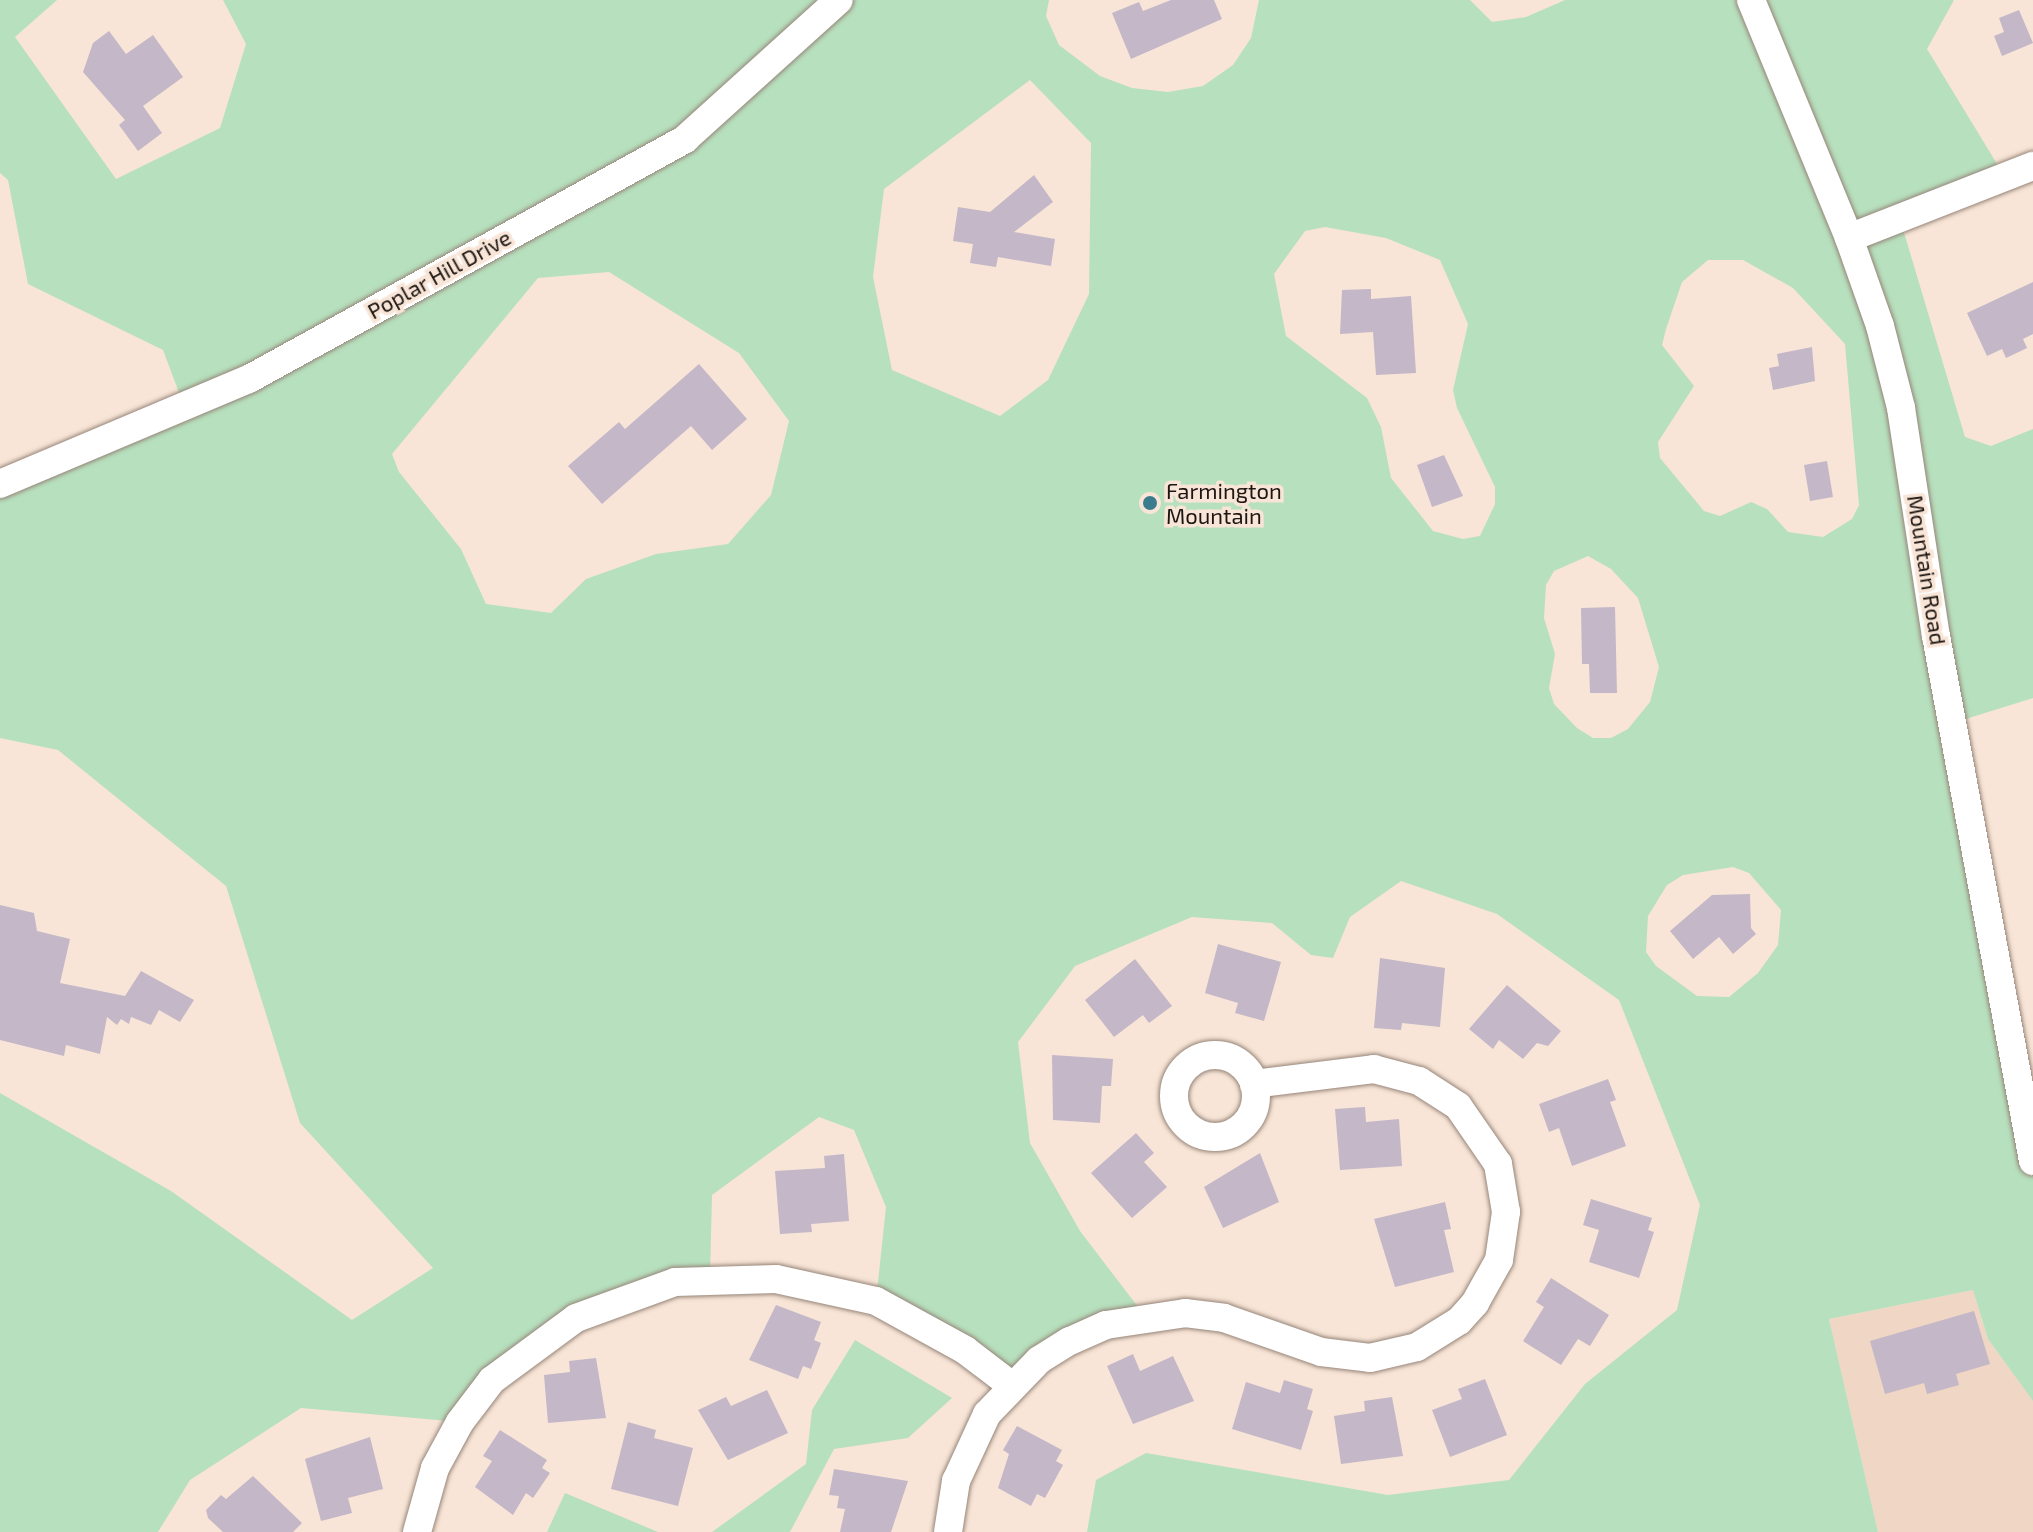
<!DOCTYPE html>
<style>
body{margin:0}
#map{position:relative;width:2033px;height:1532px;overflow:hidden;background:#f8e5d7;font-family:"Exo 2",sans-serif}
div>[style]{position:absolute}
.built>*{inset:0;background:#f0d6c4}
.green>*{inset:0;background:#b7e0be}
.building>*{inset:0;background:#c3b7c8}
.roads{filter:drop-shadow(0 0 2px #968579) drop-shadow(0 0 2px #968579)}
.street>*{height:28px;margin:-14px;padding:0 14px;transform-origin:14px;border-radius:14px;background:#fff}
.street>.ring{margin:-14px;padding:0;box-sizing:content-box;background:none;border:28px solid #fff;border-radius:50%}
.dots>*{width:22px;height:22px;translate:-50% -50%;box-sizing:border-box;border:4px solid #f8e5d7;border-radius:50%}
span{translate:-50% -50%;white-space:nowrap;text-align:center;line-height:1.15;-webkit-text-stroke:7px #f8e5d7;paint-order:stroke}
.street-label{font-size:22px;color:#1c1511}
.poi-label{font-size:22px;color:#1c1511}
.left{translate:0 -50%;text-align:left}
</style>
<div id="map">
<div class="built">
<i style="clip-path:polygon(1973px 1290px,1988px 1339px,2033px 1401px,2033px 1532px,1878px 1532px,1829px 1319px)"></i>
</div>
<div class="green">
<i style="clip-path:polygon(evenodd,0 0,57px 0,15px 37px,116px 179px,220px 128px,246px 44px,223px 0,1049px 0,1046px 16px,1059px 45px,1100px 76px,1132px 88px,1168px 92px,1203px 86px,1233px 65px,1251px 38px,1259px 0,1470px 0,1492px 22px,1526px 17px,1565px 0,1954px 0,1927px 49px,2005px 177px,1900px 219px,1965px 437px,1991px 446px,2033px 429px,2033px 698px,1953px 723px,2033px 1161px,2033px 1401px,1988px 1339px,1973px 1290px,1829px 1319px,1878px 1532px,1087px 1532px,1096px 1480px,1146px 1453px,1388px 1495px,1509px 1480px,1585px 1384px,1677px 1310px,1700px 1205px,1619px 1000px,1497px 914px,1401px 881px,1350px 917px,1333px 958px,1311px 955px,1272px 923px,1192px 917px,1075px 966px,1018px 1042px,1030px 1143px,1080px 1231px,1145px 1316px,1011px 1385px,876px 1301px,886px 1207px,854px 1130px,819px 1117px,712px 1195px,710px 1279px,610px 1303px,460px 1422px,301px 1408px,190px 1480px,158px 1532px,0 1532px,0 1093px,171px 1191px,352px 1320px,433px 1268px,300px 1123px,226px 886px,58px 750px,0 738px,0 484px,184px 406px,163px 350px,28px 284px,8px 180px,0 173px,0 0,1030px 80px,1091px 143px,1089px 294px,1048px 380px,1000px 416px,892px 370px,873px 277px,884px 189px,1030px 80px,0 0,1325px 227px,1386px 238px,1440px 260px,1468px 324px,1453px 390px,1457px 408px,1495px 487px,1495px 504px,1480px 536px,1463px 539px,1433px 531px,1391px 478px,1381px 427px,1367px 398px,1286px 336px,1274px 274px,1305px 231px,1325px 227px,0 0,1708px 260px,1743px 260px,1793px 288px,1845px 344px,1859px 505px,1852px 519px,1823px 537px,1788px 532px,1767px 509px,1751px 502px,1720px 516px,1704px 511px,1660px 458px,1658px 442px,1694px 386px,1662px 345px,1666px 329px,1682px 282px,1708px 260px,0 0,609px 272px,739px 353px,789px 421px,771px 495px,728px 544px,656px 554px,586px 579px,551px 613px,486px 604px,461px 549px,399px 472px,392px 454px,538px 278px,609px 272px,0 0,1588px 556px,1611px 569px,1638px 598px,1659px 667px,1650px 702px,1628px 729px,1611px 738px,1593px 738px,1577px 728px,1554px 704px,1549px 688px,1555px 654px,1544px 618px,1546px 585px,1554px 571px,1588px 556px,0 0,1733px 867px,1749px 873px,1781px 910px,1778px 945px,1758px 973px,1729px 997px,1697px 996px,1656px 966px,1646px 952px,1648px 916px,1667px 885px,1683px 875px,1733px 867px)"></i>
<i style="clip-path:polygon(855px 1340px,952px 1398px,908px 1438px,834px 1449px,790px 1532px,712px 1532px,806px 1464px,812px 1410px)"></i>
<i style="clip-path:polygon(565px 1493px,658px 1532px,547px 1532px)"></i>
</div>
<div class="building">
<i style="clip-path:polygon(1171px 0,1214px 0,1222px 19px,1131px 59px,1112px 13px,1139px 2px,1143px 11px)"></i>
<i style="clip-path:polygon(2019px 10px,2033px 43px,2002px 56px,1994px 36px,2004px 32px,1999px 18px)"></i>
<i style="clip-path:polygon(109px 31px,126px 54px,153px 35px,183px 77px,143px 106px,162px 133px,138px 151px,119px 125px,125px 120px,83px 72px,93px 43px)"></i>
<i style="clip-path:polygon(1034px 175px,1053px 202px,1014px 232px,1055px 239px,1051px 266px,998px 257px,996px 267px,970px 263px,973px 244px,953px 241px,958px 207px,990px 212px)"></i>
<i style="clip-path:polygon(2033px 282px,2033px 334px,2023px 339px,2027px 348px,2006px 358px,2002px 349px,1987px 356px,1967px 313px)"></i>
<i style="clip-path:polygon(1371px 289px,1371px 299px,1411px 296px,1416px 373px,1376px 375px,1373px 332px,1340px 334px,1342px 290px)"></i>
<i style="clip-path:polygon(1812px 347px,1815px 381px,1773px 390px,1769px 368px,1779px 366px,1777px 354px)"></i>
<i style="clip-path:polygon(699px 364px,747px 419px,712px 450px,691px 426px,602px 504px,568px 466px,619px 422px,625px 429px)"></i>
<i style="clip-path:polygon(1444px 455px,1463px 496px,1432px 507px,1417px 465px)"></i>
<i style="clip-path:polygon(1827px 461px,1833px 497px,1810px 501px,1804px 465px)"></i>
<i style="clip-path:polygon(1615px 607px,1617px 693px,1590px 693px,1589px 664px,1582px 664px,1581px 608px)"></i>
<i style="clip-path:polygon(1750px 894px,1751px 928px,1756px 934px,1733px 954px,1719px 937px,1693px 959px,1670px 931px,1712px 895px)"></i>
<i style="clip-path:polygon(0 905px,34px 913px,37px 931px,70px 939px,60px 983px,125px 996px,141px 971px,194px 1000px,180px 1022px,159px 1010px,151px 1025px,131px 1017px,129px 1024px,121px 1019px,117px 1025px,107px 1017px,100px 1054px,66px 1045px,64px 1056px,0 1040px)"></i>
<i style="clip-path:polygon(1218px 944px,1281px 962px,1264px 1021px,1235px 1013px,1238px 1003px,1205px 993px)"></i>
<i style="clip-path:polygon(1380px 958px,1445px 968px,1440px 1027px,1402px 1023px,1401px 1030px,1374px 1028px)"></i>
<i style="clip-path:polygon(1135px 959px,1172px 1006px,1149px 1023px,1143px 1015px,1114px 1037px,1085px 1000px)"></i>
<i style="clip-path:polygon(1507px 985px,1561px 1031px,1548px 1046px,1537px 1043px,1523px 1059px,1499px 1040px,1493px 1049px,1469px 1029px)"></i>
<i style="clip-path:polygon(1052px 1055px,1113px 1059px,1111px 1086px,1102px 1086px,1100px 1123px,1053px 1120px)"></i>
<i style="clip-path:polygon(1608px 1079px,1616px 1100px,1610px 1102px,1626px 1146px,1572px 1166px,1559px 1128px,1549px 1132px,1539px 1104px)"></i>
<i style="clip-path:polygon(1365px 1107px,1366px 1122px,1399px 1119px,1402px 1166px,1340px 1170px,1335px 1109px)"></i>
<i style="clip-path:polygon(1136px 1133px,1154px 1153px,1144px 1162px,1167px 1187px,1132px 1218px,1091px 1173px)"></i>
<i style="clip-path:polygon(1260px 1153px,1279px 1202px,1223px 1228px,1204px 1187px)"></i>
<i style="clip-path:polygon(844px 1154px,849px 1221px,811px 1224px,812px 1232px,780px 1234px,775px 1171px,825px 1168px,824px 1156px)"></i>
<i style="clip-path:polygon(1591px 1199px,1652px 1218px,1648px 1230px,1654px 1232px,1639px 1278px,1589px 1262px,1599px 1230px,1583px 1225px)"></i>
<i style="clip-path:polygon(1445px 1202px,1451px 1229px,1444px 1230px,1454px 1272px,1395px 1287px,1374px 1219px)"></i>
<i style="clip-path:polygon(1551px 1278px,1609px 1315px,1590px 1346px,1578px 1339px,1561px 1365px,1523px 1341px,1544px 1307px,1536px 1302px)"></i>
<i style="clip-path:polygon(776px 1305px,821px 1322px,814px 1340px,821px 1343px,811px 1369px,803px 1366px,798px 1379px,749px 1360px)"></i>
<i style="clip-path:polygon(1974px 1311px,1990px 1364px,1956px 1374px,1959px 1385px,1927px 1394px,1924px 1383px,1885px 1394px,1870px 1341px)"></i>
<i style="clip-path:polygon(1133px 1354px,1140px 1371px,1173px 1356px,1194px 1401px,1133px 1424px,1107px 1366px)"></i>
<i style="clip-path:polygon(596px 1358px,606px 1418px,548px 1423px,544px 1375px,570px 1372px,569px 1361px)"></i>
<i style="clip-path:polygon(1485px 1379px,1507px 1435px,1450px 1457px,1432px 1410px,1462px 1399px,1458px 1389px)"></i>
<i style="clip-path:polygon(1284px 1380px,1313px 1389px,1307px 1409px,1313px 1411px,1301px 1450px,1232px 1429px,1246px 1382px,1280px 1393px)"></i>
<i style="clip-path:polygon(767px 1390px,788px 1433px,728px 1460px,698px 1410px,726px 1397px,731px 1406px)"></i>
<i style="clip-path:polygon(1392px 1397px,1403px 1456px,1341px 1464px,1334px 1416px,1365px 1411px,1364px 1401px)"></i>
<i style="clip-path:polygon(628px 1422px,656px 1430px,654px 1438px,693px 1448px,678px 1506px,611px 1489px)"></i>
<i style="clip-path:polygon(1017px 1426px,1062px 1450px,1056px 1461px,1063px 1465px,1045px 1498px,1037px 1494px,1031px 1506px,998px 1488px,1009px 1454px,1003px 1450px)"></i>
<i style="clip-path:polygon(500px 1430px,547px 1460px,542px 1468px,550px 1473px,533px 1498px,526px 1493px,513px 1515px,475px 1487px,492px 1461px,483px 1456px)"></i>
<i style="clip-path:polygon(370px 1437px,383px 1489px,348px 1498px,352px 1513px,321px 1521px,305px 1459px)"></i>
<i style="clip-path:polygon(834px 1469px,908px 1481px,891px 1532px,840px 1532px,845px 1509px,837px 1508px,839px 1496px,829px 1495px)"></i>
<i style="clip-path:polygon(253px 1476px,302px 1523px,293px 1532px,223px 1532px,208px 1518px,206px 1510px,221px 1495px,226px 1499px)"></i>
</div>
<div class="roads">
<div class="street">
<i style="left:1751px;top:0;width:257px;rotate:67.6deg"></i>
<i style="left:1849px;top:238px;width:93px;rotate:70.6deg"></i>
<i style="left:1880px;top:326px;width:85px;rotate:75.6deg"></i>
<i style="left:1901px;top:408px;width:231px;rotate:81.3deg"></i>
<i style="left:1936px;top:636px;width:534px;rotate:79.53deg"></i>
<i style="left:1849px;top:238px;width:198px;rotate:-21.4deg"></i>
<i style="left:0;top:484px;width:270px;rotate:-22.9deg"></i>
<i style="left:249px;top:379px;width:498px;rotate:-28.8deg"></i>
<i style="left:685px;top:139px;width:207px;rotate:-42.1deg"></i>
<i class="ring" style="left:1174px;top:1055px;width:54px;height:54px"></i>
<i style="left:417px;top:1532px;width:66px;rotate:-74.3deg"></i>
<i style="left:435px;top:1468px;width:52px;rotate:-61.5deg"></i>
<i style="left:460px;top:1422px;width:53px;rotate:-52.7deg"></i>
<i style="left:492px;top:1380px;width:104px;rotate:-36.4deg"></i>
<i style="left:576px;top:1318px;width:105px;rotate:-20deg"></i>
<i style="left:675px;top:1282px;width:101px;rotate:-1.7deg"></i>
<i style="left:776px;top:1279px;width:102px;rotate:12.4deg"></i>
<i style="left:876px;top:1301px;width:102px;rotate:28.8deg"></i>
<i style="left:965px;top:1350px;width:58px;rotate:37.3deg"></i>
<i style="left:948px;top:1532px;width:52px;rotate:-81.1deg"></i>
<i style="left:956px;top:1481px;width:74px;rotate:-65.2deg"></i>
<i style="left:987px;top:1414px;width:75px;rotate:-46.1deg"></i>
<i style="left:1039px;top:1360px;width:36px;rotate:-32deg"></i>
<i style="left:1070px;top:1341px;width:39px;rotate:-24deg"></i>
<i style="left:1106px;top:1325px;width:80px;rotate:-8.6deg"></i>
<i style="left:1185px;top:1313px;width:39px;rotate:7deg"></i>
<i style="left:1224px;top:1318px;width:103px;rotate:19.3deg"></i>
<i style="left:1321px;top:1352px;width:49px;rotate:7deg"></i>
<i style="left:1370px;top:1358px;width:48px;rotate:-13.2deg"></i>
<i style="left:1417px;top:1347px;width:49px;rotate:-31.8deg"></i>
<i style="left:1459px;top:1321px;width:24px;rotate:-48deg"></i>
<i style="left:1475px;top:1303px;width:49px;rotate:-60.8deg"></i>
<i style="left:1499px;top:1260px;width:49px;rotate:-81.7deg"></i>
<i style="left:1506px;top:1212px;width:49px;rotate:-99.5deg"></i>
<i style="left:1498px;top:1164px;width:70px;rotate:-124.6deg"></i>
<i style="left:1458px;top:1106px;width:46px;rotate:-147.3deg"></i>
<i style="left:1419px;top:1081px;width:47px;rotate:-165.1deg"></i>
<i style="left:1374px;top:1069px;width:121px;rotate:172.9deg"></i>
</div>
</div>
<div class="dots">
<i style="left:1150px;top:503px;background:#3a7c8d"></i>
</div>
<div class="street-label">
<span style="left:439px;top:274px;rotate:-29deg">Poplar Hill Drive</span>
<span style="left:1927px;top:570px;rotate:81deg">Mountain Road</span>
</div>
<div class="poi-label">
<span class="left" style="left:1166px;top:503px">Farmington<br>Mountain</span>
</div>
</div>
